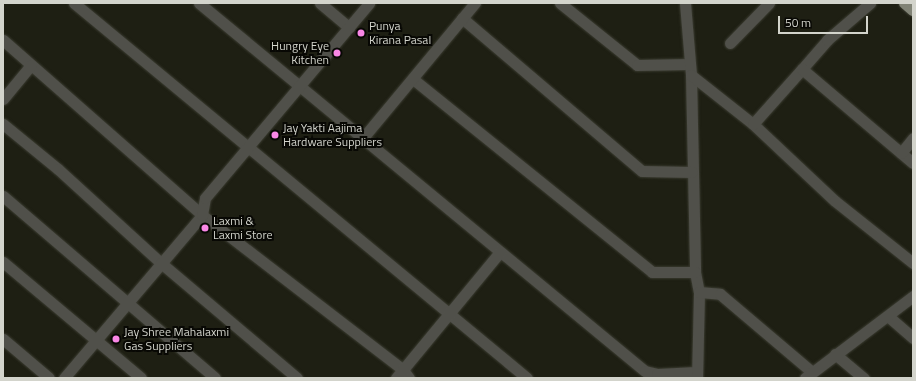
<!DOCTYPE html>
<style>
body{margin:0}
#map{position:relative;width:916px;height:381px;overflow:hidden;background:#1e1f13;font-family:"Titillium Web",sans-serif}
div>[style]{position:absolute}
.roads{filter:drop-shadow(0 0 1px #3b3c31) drop-shadow(0 0 1px #3b3c31)}
.street>*{height:11px;margin:-5.5px;padding:0 5.5px;transform-origin:5.5px;border-radius:5.5px;background:#50504a}
.primary>*{height:12px;margin:-6px;padding:0 6px;transform-origin:6px;border-radius:6px;background:#818376}
.dots>*{width:11px;height:11px;translate:-50% -50%;box-sizing:border-box;border:2px solid #080804;border-radius:50%}
span{translate:-50% -50%;white-space:nowrap;text-align:center;line-height:1.15;-webkit-text-stroke:4px #080804;paint-order:stroke}
.poi-label{font-size:12px;color:#d3d4cc}
.left{translate:0 -50%;text-align:left}
.right{translate:-100% -50%;text-align:right}
.frame{position:absolute;inset:0;border:4px solid #d3d4cc;pointer-events:none}
.scale{position:absolute;left:778px;top:16px;width:90px;height:18px;box-sizing:border-box;border:2px solid #d3d4cc;border-top:0;padding-left:5px;font-size:12px;line-height:14px;white-space:nowrap;color:#d3d4cc;-webkit-text-stroke:3px #080804;paint-order:stroke}
</style>
<div id="map">
<div class="roads">
<div class="street">
<i style="left:74px;top:3px;width:588px;rotate:39.62deg"></i>
<i style="left:199px;top:3px;width:578px;rotate:39.53deg"></i>
<i style="left:645px;top:371px;width:12px;rotate:14deg"></i>
<i style="left:657px;top:374px;width:39px;rotate:-3deg"></i>
<i style="left:320px;top:3px;width:38px;rotate:40deg"></i>
<i style="left:560px;top:3px;width:99px;rotate:38.8deg"></i>
<i style="left:637px;top:65px;width:53px;rotate:-1.1deg"></i>
<i style="left:685px;top:3px;width:72px;rotate:85.2deg"></i>
<i style="left:691px;top:75px;width:197px;rotate:88.8deg"></i>
<i style="left:695px;top:272px;width:20px;rotate:79deg"></i>
<i style="left:699px;top:292px;width:86px;rotate:91.3deg"></i>
<i style="left:462px;top:18px;width:236px;rotate:40.4deg"></i>
<i style="left:642px;top:171px;width:50px;rotate:1.1deg"></i>
<i style="left:3px;top:40px;width:265px;rotate:41.3deg"></i>
<i style="left:202px;top:215px;width:254px;rotate:37.6deg"></i>
<i style="left:403px;top:370px;width:10px;rotate:53deg"></i>
<i style="left:730px;top:43px;width:56px;rotate:-45.7deg"></i>
<i style="left:802px;top:69px;width:38px;rotate:-49deg"></i>
<i style="left:827px;top:40px;width:57px;rotate:-40.7deg"></i>
<i style="left:691px;top:75px;width:79px;rotate:38.3deg"></i>
<i style="left:753px;top:124px;width:112px;rotate:43.2deg"></i>
<i style="left:835px;top:201px;width:100px;rotate:38.5deg"></i>
<i style="left:413px;top:79px;width:307px;rotate:38.9deg"></i>
<i style="left:652px;top:272px;width:43px"></i>
<i style="left:3px;top:99px;width:44px;rotate:-50.5deg"></i>
<i style="left:3px;top:124px;width:71px;rotate:39.3deg"></i>
<i style="left:58px;top:169px;width:139px;rotate:42.4deg"></i>
<i style="left:161px;top:263px;width:178px;rotate:40.2deg"></i>
<i style="left:753px;top:124px;width:74px;rotate:-48.3deg"></i>
<i style="left:802px;top:69px;width:145px;rotate:40.3deg"></i>
<i style="left:362px;top:139px;width:177px;rotate:-50.3deg"></i>
<i style="left:901px;top:153px;width:19px;rotate:-51deg"></i>
<i style="left:3px;top:196px;width:279px;rotate:40.6deg"></i>
<i style="left:3px;top:262px;width:180px;rotate:40deg"></i>
<i style="left:699px;top:292px;width:21px;rotate:5deg"></i>
<i style="left:720px;top:294px;width:121px;rotate:40.3deg"></i>
<i style="left:889px;top:317px;width:32px;rotate:41deg"></i>
<i style="left:3px;top:339px;width:60px;rotate:40.3deg"></i>
<i style="left:835px;top:354px;width:38px;rotate:40deg"></i>
<i style="left:64px;top:378px;width:214px;rotate:-49.7deg"></i>
<i style="left:202px;top:215px;width:17px;rotate:-80deg"></i>
<i style="left:205px;top:198px;width:255px;rotate:-49.9deg"></i>
<i style="left:396px;top:378px;width:163px;rotate:-50.5deg"></i>
<i style="left:805px;top:378px;width:136px;rotate:-37.2deg"></i>
</div>
<div class="primary">
<i style="left:905px;top:3px;width:11px;rotate:41deg"></i>
</div>
</div>
<div class="dots">
<i style="left:361px;top:33px;background:#fa87e6"></i>
<i style="left:337px;top:53px;background:#fa87e6"></i>
<i style="left:275px;top:135px;background:#fa87e6"></i>
<i style="left:205px;top:228px;background:#fa87e6"></i>
<i style="left:116px;top:339px;background:#fa87e6"></i>
</div>
<div class="poi-label">
<span class="left" style="left:369px;top:33px">Punya<br>Kirana Pasal</span>
<span class="right" style="left:329px;top:53px">Hungry Eye<br>Kitchen</span>
<span class="left" style="left:283px;top:135px">Jay Yakti Aajima<br>Hardware Suppliers</span>
<span class="left" style="left:213px;top:228px">Laxmi &amp;<br>Laxmi Store</span>
<span class="left" style="left:124px;top:339px">Jay Shree Mahalaxmi<br>Gas Suppliers</span>
</div>
<div class="frame"></div>
<div class="scale">50 m</div>
</div>
